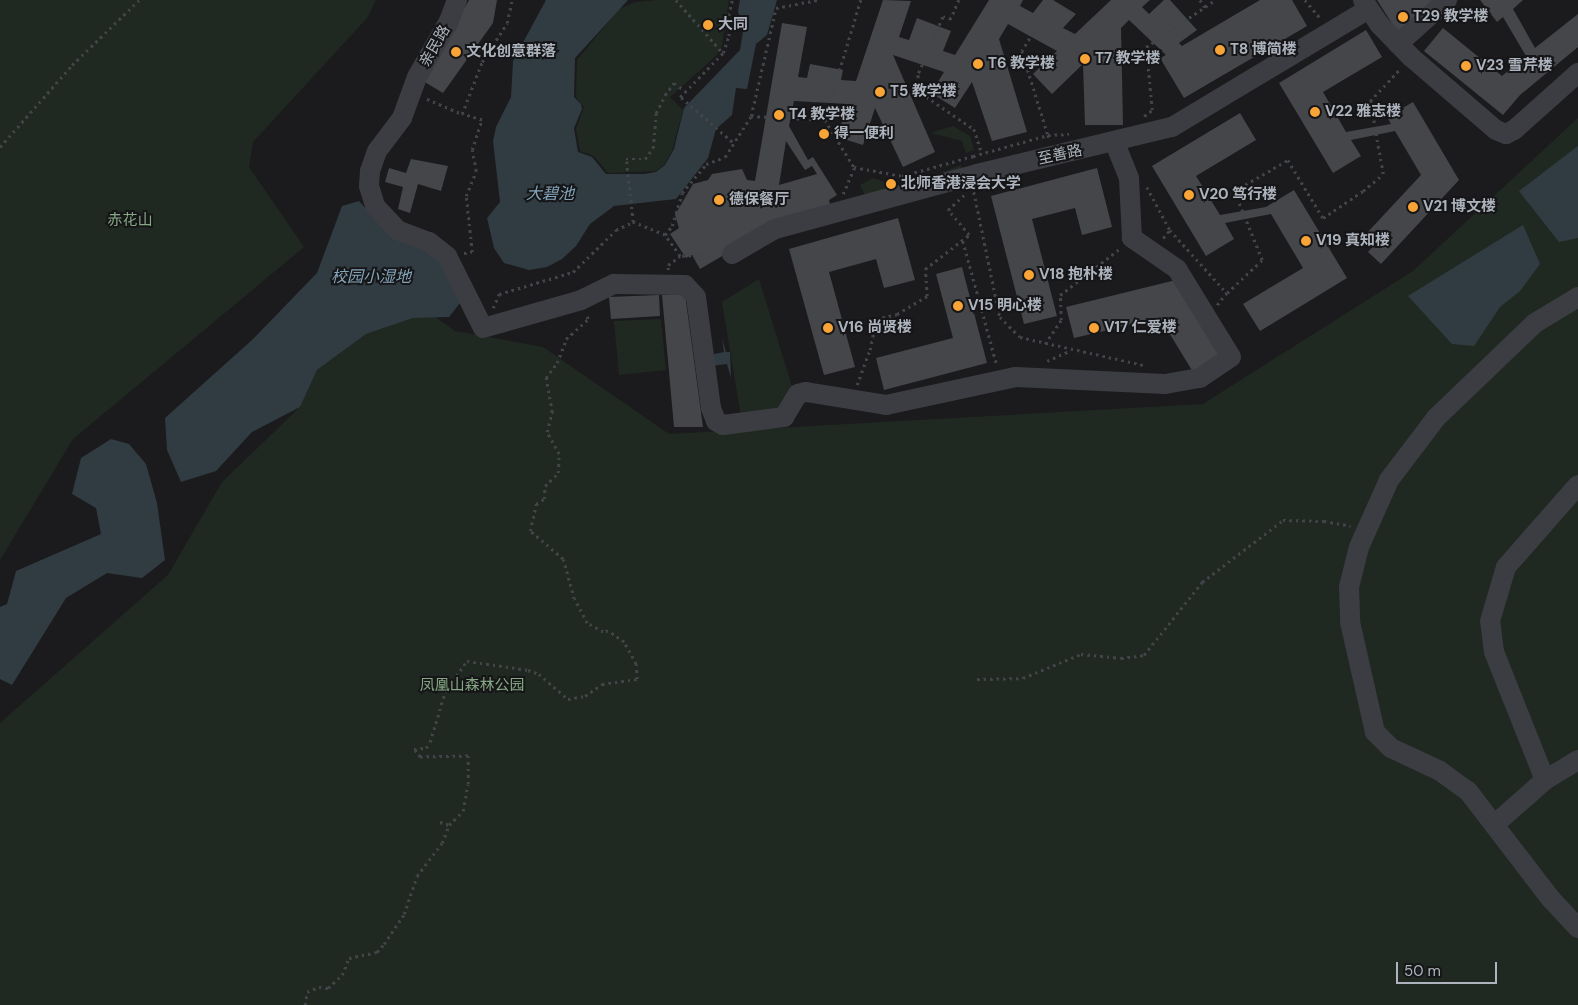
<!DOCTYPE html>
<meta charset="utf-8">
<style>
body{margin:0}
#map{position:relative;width:1578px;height:1005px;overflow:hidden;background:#1b1b1d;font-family:"DM Sans","Noto Sans SC",sans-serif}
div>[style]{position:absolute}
.green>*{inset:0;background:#202921}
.water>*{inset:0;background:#303c42}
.building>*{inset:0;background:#45464a}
.path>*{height:2.5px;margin-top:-1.25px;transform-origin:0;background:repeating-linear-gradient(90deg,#41454a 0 2.5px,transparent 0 6.5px)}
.minor>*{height:20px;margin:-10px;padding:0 10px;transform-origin:10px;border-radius:10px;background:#3c3d43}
.dots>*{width:14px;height:14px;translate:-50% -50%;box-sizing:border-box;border:2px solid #161618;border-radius:50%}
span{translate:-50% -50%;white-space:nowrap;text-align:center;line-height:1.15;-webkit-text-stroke:4px #161618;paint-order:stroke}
.poi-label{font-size:15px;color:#adb4bd;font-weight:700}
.left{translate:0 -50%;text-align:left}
.street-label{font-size:15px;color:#adb4bd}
.park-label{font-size:15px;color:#85a884}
.water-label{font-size:16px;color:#83a5b9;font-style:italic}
.scale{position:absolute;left:1396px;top:962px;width:101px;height:22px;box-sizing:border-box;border:2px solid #adb4bd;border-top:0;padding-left:6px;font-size:15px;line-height:18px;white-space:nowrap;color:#adb4bd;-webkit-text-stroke:4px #161618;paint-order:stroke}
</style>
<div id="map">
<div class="green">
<i style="clip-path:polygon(0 0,376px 0,367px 18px,253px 142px,249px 167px,304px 247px,73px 439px,0 560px)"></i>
<i style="clip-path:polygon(657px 0,729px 0,722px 45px,717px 55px,670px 97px,683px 110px,672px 151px,664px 165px,656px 171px,608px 173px,594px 156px,580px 151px,576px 129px,584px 107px,576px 97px,577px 60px,619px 9px,636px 2px)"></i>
<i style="clip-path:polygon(1578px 118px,1578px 1005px,0 1005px,0 723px,168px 575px,222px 482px,300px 407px,317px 370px,366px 334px,413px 318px,435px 317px,455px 331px,543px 347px,669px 434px,1203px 404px,1413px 271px)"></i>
<i style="clip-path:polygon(953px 126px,970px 136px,974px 150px,966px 153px,962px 141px,931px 133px)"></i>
<i style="clip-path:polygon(961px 165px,964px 175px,908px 189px,865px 195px,860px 185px,873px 178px,902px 188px)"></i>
<i style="clip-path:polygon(759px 279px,794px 393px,787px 408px,741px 416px,722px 302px)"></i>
<i style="clip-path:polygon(661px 319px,666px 370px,619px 375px,614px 321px)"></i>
</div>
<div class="water">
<i style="clip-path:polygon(546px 0,628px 0,575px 58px,574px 97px,581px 104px,582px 109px,574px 128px,578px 152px,592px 157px,606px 174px,644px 174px,656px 172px,665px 165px,674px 149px,684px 108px,740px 50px,743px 31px,738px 11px,740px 0,777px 0,767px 35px,756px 44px,747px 89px,736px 88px,732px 115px,716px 129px,708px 158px,676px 199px,614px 206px,590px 224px,576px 246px,562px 259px,547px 267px,529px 270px,504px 263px,494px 248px,487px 218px,500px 202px,493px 141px,496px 127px,511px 97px,513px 61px)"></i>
<i style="clip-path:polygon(1578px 146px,1578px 238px,1559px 242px,1519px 191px)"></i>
<i style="clip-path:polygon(359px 201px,378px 222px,431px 251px,454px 281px,460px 303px,449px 317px,413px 318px,366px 334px,317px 370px,300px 407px,252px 432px,216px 471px,181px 482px,167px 450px,165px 418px,252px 340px,317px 273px,342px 206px)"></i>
<i style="clip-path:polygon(1523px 225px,1540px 264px,1520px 291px,1500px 307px,1474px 346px,1452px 344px,1408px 296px)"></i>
<i style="clip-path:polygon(722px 338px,726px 352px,730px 352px,731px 378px,727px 364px,711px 366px,710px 355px,724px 352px)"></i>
<i style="clip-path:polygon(111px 439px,129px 444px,146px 464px,157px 503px,165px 560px,142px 578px,107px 573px,66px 598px,12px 685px,0 679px,0 607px,7px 604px,16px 571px,101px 534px,96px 508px,72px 494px,81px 458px)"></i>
</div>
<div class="building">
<i style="clip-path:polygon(469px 0,497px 0,493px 23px,443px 93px,423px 81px)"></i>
<i style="clip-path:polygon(evenodd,883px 0,911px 1px,899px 37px,909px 40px,917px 18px,951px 31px,943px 51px,955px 55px,989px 0,1023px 0,1020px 6px,1033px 13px,1043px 0,1053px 0,1076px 14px,1063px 28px,1075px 34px,1111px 0,1150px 0,1142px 7px,1149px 14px,1164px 0,1170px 0,1197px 30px,1179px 43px,1182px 46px,1260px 0,1292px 0,1307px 26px,1184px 98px,1160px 58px,1166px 55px,1129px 20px,1121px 28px,1123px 125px,1085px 125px,1083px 64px,1052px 94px,1033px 74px,1057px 51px,1008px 24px,999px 39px,1027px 132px,992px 141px,972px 82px,955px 108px,931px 93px,944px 72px,893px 55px,935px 152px,903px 167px,875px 108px,863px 145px,837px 137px,848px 104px,794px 101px,789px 126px,808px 160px,813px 157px,837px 195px,829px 200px,831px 210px,770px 228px,700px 269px,692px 255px,686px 258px,670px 234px,679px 228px,675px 215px,693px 184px,708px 180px,712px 174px,742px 169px,747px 180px,755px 181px,782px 23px,807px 27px,798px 77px,807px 78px,810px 64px,843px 70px,841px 80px,856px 81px,883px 0,786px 141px,805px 170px,812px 166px,817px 174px,779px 185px,786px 141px)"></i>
<i style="clip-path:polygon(1377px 0,1439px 0,1398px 33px)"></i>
<i style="clip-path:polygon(1480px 0,1523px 0,1513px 9px,1535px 48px,1578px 14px,1578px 47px,1520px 95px,1503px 115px,1424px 51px,1443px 28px,1502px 76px,1526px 56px,1503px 17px,1497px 22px)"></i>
<i style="clip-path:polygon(1366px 30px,1382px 57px,1323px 92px,1346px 132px,1391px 124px,1387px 117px,1413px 102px,1459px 180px,1381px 264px,1368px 252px,1376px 243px,1366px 234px,1421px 175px,1395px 131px,1351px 140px,1361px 156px,1333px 173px,1279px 83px)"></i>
<i style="clip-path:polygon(1240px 113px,1256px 140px,1196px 176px,1220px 215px,1266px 207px,1294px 190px,1347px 278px,1260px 331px,1243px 304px,1303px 268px,1271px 214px,1225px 223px,1234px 239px,1206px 256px,1152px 166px)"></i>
<i style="clip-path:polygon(411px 159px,448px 166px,441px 191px,418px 184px,410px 213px,398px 209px,403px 187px,385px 182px,389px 168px,406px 173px)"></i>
<i style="clip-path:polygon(1097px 168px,1112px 227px,1082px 235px,1075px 208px,1032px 219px,1057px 316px,1024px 324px,991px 196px)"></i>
<i style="clip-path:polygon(898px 218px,915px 280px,884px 288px,876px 259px,829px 272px,855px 367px,824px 375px,789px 249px)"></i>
<i style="clip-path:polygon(962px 267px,987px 363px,884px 390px,876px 358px,953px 338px,936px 274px)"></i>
<i style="clip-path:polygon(1176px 280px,1221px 356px,1193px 372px,1160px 318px,1074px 338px,1066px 307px)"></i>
<i style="clip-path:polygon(685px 294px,703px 427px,674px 427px,662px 295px)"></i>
<i style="clip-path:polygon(659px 295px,660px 316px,611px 319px,609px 297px)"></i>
</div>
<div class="path">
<i style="left:676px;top:0;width:71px;rotate:48.4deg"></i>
<i style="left:861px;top:0;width:125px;rotate:106.7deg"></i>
<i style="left:825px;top:120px;width:55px;rotate:58.3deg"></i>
<i style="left:854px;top:167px;width:49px;rotate:10.6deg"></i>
<i style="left:902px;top:176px;width:74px;rotate:-15.7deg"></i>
<i style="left:973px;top:156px;width:2px;rotate:63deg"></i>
<i style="left:959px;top:0;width:21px;rotate:113deg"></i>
<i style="left:951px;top:19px;width:8px;rotate:-166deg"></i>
<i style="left:943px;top:17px;width:63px;rotate:113.3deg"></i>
<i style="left:918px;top:75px;width:18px;rotate:81deg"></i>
<i style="left:921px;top:93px;width:64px;rotate:34.2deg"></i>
<i style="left:974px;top:129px;width:25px;rotate:72deg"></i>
<i style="left:1054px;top:0;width:60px;rotate:122.1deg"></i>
<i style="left:1022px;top:51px;width:88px;rotate:72.8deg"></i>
<i style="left:1048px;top:135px;width:21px;rotate:-3deg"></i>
<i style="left:1200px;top:0;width:9px;rotate:54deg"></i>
<i style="left:1305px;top:0;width:25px;rotate:50deg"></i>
<i style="left:427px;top:99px;width:38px;rotate:23deg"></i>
<i style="left:751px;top:116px;width:73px;rotate:3.1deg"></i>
<i style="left:1144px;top:116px;width:10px;rotate:-37deg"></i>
<i style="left:1152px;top:110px;width:63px;rotate:-95.4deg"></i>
<i style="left:1146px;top:47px;width:83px;rotate:-34.3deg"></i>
<i style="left:732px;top:142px;width:69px;rotate:-139.1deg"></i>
<i style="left:680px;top:97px;width:62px;rotate:-45.7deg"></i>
<i style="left:723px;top:53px;width:18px;rotate:-71deg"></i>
<i style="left:729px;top:36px;width:14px;rotate:-98deg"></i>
<i style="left:727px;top:22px;width:23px;rotate:-77deg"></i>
<i style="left:0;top:147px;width:109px;rotate:-48.7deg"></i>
<i style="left:72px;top:65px;width:93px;rotate:-44.1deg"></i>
<i style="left:973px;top:156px;width:78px;rotate:-15.6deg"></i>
<i style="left:1048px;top:135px;width:6px;rotate:72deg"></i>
<i style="left:1147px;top:187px;width:49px;rotate:61.9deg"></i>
<i style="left:1170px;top:230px;width:85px;rotate:47.9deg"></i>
<i style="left:1227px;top:293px;width:16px;rotate:128deg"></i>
<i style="left:974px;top:192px;width:128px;rotate:78.3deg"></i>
<i style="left:1000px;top:317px;width:28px;rotate:45deg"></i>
<i style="left:1020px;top:337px;width:126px;rotate:12.8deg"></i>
<i style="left:843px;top:194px;width:28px;rotate:-67deg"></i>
<i style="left:665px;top:235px;width:35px;rotate:-158deg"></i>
<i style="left:633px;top:222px;width:63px;rotate:-96.3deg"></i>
<i style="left:626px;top:159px;width:19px"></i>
<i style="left:645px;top:159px;width:14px;rotate:-54deg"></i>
<i style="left:653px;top:148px;width:35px;rotate:-85deg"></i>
<i style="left:656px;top:113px;width:20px;rotate:-63deg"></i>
<i style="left:665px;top:95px;width:15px;rotate:-53deg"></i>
<i style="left:674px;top:83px;width:12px;rotate:35deg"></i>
<i style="left:1163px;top:238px;width:11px;rotate:-49deg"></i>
<i style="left:963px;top:241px;width:129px;rotate:74.7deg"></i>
<i style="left:464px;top:253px;width:8px;rotate:-7deg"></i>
<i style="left:472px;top:252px;width:56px;rotate:-96.1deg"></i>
<i style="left:466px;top:196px;width:27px;rotate:-68deg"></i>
<i style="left:476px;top:171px;width:21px;rotate:-101deg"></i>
<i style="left:472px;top:150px;width:32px;rotate:-72deg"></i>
<i style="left:482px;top:120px;width:21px;rotate:-163deg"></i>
<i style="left:462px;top:114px;width:56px;rotate:-69deg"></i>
<i style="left:482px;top:62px;width:46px;rotate:-57.3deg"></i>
<i style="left:507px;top:23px;width:24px;rotate:-78deg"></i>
<i style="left:717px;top:255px;width:37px;rotate:178deg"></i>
<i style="left:680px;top:256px;width:26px;rotate:-126deg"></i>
<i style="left:665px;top:235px;width:11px;rotate:-52deg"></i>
<i style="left:672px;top:226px;width:34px;rotate:-73deg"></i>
<i style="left:682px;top:193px;width:38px;rotate:-50deg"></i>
<i style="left:706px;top:164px;width:20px;rotate:-20deg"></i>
<i style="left:725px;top:157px;width:49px;rotate:-57.6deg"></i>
<i style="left:751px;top:116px;width:111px;rotate:-77deg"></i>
<i style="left:776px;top:8px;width:42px;rotate:-11deg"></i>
<i style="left:668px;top:270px;width:5px;rotate:-90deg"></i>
<i style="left:668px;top:265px;width:15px;rotate:-37deg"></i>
<i style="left:1227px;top:293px;width:48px;rotate:-43.3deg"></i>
<i style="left:1262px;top:260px;width:74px;rotate:-112.1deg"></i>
<i style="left:1234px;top:191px;width:62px;rotate:-29.9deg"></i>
<i style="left:1288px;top:160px;width:68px;rotate:58.9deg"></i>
<i style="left:1323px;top:218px;width:48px;rotate:-34deg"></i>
<i style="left:1363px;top:191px;width:26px;rotate:-40deg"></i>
<i style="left:1383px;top:174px;width:74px;rotate:-100.1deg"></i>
<i style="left:1370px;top:101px;width:44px;rotate:-46.8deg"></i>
<i style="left:493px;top:308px;width:15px;rotate:-67deg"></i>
<i style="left:499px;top:294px;width:77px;rotate:-16.6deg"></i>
<i style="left:573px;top:272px;width:60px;rotate:-44.3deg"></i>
<i style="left:616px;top:230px;width:19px;rotate:-25deg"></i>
<i style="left:1045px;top:344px;width:29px;rotate:-56deg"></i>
<i style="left:1061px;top:320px;width:25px;rotate:-92deg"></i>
<i style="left:1060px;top:295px;width:75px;rotate:-37.9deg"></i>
<i style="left:1047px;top:361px;width:24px;rotate:-24deg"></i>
<i style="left:857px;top:385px;width:37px;rotate:-70deg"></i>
<i style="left:870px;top:350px;width:32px;rotate:-79deg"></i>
<i style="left:876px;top:319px;width:22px;rotate:-13deg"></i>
<i style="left:897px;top:314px;width:35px;rotate:-31deg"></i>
<i style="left:927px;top:296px;width:27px;rotate:-94deg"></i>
<i style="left:925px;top:269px;width:56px;rotate:-37.7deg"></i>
<i style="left:969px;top:235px;width:33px;rotate:-130deg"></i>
<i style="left:948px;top:210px;width:22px;rotate:-43deg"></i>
<i style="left:977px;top:679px;width:46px;rotate:-1.2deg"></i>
<i style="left:1023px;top:678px;width:63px;rotate:-22.5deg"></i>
<i style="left:1081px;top:654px;width:40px;rotate:5.7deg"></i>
<i style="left:1121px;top:658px;width:23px;rotate:-7deg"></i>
<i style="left:1144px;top:655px;width:93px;rotate:-51.5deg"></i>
<i style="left:1202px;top:582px;width:102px;rotate:-37.4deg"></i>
<i style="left:1283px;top:520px;width:41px;rotate:1.4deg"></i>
<i style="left:1324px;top:521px;width:27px;rotate:10deg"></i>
<i style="left:440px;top:822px;width:9px;rotate:18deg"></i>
<i style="left:449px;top:825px;width:20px;rotate:-45deg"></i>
<i style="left:463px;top:811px;width:27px;rotate:-80deg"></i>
<i style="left:468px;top:784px;width:28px;rotate:-90deg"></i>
<i style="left:468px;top:756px;width:48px;rotate:178.8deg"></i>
<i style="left:420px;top:757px;width:10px;rotate:-127deg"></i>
<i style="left:414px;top:749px;width:12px;rotate:-5deg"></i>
<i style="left:426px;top:748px;width:7px;rotate:-56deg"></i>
<i style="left:430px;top:742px;width:52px;rotate:-73.3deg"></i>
<i style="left:445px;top:692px;width:38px;rotate:-55deg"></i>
<i style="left:467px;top:661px;width:62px;rotate:8.4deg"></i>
<i style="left:528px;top:670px;width:12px;rotate:20deg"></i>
<i style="left:539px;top:674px;width:38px;rotate:41deg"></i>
<i style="left:568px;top:699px;width:17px;rotate:-10deg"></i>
<i style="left:585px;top:696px;width:21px;rotate:-35deg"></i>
<i style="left:602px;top:684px;width:35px;rotate:-8deg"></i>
<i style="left:637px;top:679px;width:15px;rotate:-94deg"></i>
<i style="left:636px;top:664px;width:25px;rotate:-119deg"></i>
<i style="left:624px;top:642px;width:19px;rotate:-145deg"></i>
<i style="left:608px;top:631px;width:5px;rotate:169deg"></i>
<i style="left:603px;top:632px;width:18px;rotate:-151deg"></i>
<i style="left:587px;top:623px;width:27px;rotate:-118deg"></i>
<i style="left:574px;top:599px;width:41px;rotate:-105.4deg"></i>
<i style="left:563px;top:559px;width:43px;rotate:-139.7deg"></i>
<i style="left:530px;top:531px;width:28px;rotate:-77deg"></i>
<i style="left:536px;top:504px;width:9px;rotate:-32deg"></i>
<i style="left:544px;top:499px;width:13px;rotate:-86deg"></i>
<i style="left:545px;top:486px;width:18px;rotate:-45deg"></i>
<i style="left:558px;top:473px;width:19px;rotate:-87deg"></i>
<i style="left:559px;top:454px;width:25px;rotate:-119deg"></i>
<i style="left:547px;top:432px;width:21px;rotate:-76deg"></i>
<i style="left:552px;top:412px;width:35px;rotate:-100deg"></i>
<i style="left:546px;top:378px;width:19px;rotate:-54deg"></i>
<i style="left:557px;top:363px;width:26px;rotate:-69deg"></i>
<i style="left:566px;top:339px;width:30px;rotate:-42deg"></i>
<i style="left:588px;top:319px;width:5px;rotate:-112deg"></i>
<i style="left:305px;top:1005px;width:13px;rotate:-81deg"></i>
<i style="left:307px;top:992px;width:13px;rotate:-23deg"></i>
<i style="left:319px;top:987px;width:9px;rotate:6deg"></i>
<i style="left:328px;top:988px;width:19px;rotate:-43deg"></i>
<i style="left:342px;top:975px;width:18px;rotate:-68deg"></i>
<i style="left:349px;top:958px;width:29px;rotate:-12deg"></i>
<i style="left:377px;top:952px;width:11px;rotate:-49deg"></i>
<i style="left:384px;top:944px;width:36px;rotate:-56deg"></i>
<i style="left:404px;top:914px;width:40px;rotate:-71.1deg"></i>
<i style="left:417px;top:876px;width:41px;rotate:-52.9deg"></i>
<i style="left:442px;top:843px;width:19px;rotate:-69deg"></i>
</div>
<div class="minor">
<i style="left:457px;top:0;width:25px;rotate:111deg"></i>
<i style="left:448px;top:23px;width:62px;rotate:119.9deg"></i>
<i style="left:417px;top:77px;width:44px;rotate:110.1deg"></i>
<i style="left:402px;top:118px;width:41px;rotate:127.1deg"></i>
<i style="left:377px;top:151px;width:21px;rotate:109deg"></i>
<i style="left:370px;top:171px;width:15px;rotate:94deg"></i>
<i style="left:369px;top:186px;width:21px;rotate:73deg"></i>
<i style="left:375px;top:206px;width:33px;rotate:47deg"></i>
<i style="left:397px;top:230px;width:34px;rotate:21deg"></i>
<i style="left:429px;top:242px;width:23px;rotate:38deg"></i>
<i style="left:447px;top:256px;width:80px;rotate:63.4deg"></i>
<i style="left:483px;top:328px;width:102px;rotate:-15.9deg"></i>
<i style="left:581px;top:300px;width:37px;rotate:-26deg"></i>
<i style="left:614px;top:284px;width:71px;rotate:0.8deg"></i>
<i style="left:685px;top:285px;width:16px;rotate:47deg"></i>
<i style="left:696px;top:297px;width:112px;rotate:82.3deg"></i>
<i style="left:711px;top:408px;width:14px;rotate:69deg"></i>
<i style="left:716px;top:421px;width:8px;rotate:30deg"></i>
<i style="left:723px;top:425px;width:62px;rotate:-7.5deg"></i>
<i style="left:784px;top:417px;width:27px;rotate:-59deg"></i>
<i style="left:798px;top:394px;width:8px;rotate:-14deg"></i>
<i style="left:806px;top:392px;width:81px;rotate:9.2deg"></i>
<i style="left:886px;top:405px;width:132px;rotate:-12.2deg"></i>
<i style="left:1015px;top:377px;width:150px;rotate:2.7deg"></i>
<i style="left:1165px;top:384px;width:36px;rotate:-10deg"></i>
<i style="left:1200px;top:378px;width:37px;rotate:-34deg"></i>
<i style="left:1231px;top:357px;width:103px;rotate:-121.5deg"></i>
<i style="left:1177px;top:269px;width:55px;rotate:-145.4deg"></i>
<i style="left:1132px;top:238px;width:60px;rotate:-92.9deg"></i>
<i style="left:1129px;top:178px;width:38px;rotate:-112deg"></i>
<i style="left:1363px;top:0;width:29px;rotate:56deg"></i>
<i style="left:1379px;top:24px;width:46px;rotate:45.9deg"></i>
<i style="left:1411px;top:57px;width:112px;rotate:40.7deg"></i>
<i style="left:1496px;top:130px;width:11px;rotate:22deg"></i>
<i style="left:1506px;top:134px;width:9px;rotate:-27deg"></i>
<i style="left:1514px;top:130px;width:86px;rotate:-41.7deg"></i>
<i style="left:1398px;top:44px;width:66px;rotate:-41.9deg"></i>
<i style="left:732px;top:254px;width:50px;rotate:-30.2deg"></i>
<i style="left:775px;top:229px;width:209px;rotate:-15.2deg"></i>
<i style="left:977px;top:174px;width:201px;rotate:-13.6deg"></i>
<i style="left:1172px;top:127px;width:229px;rotate:-31deg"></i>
<i style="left:1578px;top:297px;width:50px;rotate:148.8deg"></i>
<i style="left:1535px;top:323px;width:137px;rotate:136.2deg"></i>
<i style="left:1436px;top:418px;width:78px;rotate:127.2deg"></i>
<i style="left:1389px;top:480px;width:73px;rotate:114.1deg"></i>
<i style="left:1359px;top:547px;width:41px;rotate:104deg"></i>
<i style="left:1349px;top:587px;width:35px;rotate:88deg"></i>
<i style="left:1350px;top:622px;width:113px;rotate:77.2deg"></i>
<i style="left:1375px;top:732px;width:23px;rotate:45deg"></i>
<i style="left:1391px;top:748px;width:54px;rotate:25.1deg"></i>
<i style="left:1440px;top:771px;width:34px;rotate:36deg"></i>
<i style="left:1468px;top:791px;width:135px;rotate:52.5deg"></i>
<i style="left:1550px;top:898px;width:41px;rotate:47deg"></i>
<i style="left:1545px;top:780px;width:138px;rotate:-111.7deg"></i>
<i style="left:1494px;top:652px;width:31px;rotate:-97deg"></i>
<i style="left:1490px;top:621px;width:56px;rotate:-73.5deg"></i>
<i style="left:1506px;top:567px;width:109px;rotate:-48.7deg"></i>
<i style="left:1494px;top:825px;width:68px;rotate:-41.4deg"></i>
<i style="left:1545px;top:780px;width:39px;rotate:-31deg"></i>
</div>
<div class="dots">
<i style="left:1403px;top:17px;background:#f9a437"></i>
<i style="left:708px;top:25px;background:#f9a437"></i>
<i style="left:1220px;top:50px;background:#f9a437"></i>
<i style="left:456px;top:52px;background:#f9a437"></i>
<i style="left:1085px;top:59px;background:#f9a437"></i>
<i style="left:978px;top:64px;background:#f9a437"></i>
<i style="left:1466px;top:66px;background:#f9a437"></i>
<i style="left:880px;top:92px;background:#f9a437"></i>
<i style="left:1315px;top:112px;background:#f9a437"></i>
<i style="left:779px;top:115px;background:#f9a437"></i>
<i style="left:824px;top:134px;background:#f9a437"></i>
<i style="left:891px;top:184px;background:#f9a437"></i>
<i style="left:1189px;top:195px;background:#f9a437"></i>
<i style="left:719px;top:200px;background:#f9a437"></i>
<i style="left:1413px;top:207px;background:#f9a437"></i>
<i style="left:1306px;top:241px;background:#f9a437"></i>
<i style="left:1029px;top:275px;background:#f9a437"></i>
<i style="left:958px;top:306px;background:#f9a437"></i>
<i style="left:828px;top:328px;background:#f9a437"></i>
<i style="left:1094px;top:328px;background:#f9a437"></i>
</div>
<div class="poi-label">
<span class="left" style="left:1413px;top:17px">T29 教学楼</span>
<span class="left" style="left:718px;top:25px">大同</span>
<span class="left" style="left:1230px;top:50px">T8 博简楼</span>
<span class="left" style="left:466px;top:52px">文化创意群落</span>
<span class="left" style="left:1095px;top:59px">T7 教学楼</span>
<span class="left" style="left:988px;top:64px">T6 教学楼</span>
<span class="left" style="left:1476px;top:66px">V23 雪芹楼</span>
<span class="left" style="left:890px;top:92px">T5 教学楼</span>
<span class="left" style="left:1325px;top:112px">V22 雅志楼</span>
<span class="left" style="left:789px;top:115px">T4 教学楼</span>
<span class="left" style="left:834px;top:134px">得一便利</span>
<span class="left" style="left:901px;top:184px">北师香港浸会大学</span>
<span class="left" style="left:1199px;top:195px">V20 笃行楼</span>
<span class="left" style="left:729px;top:200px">德保餐厅</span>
<span class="left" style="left:1423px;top:207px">V21 博文楼</span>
<span class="left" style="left:1316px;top:241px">V19 真知楼</span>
<span class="left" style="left:1039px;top:275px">V18 抱朴楼</span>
<span class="left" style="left:968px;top:306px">V15 明心楼</span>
<span class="left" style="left:838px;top:328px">V16 尚贤楼</span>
<span class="left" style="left:1104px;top:328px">V17 仁爱楼</span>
</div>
<div class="street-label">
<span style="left:435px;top:46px;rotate:-60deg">亲民路</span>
<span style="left:1060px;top:155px;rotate:-12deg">至善路</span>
</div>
<div class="park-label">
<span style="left:130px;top:221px">赤花山</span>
<span style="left:472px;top:686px">凤凰山森林公园</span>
</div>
<div class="water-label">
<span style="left:550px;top:194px">大碧池</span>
<span style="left:371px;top:277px">校园小湿地</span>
</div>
<div class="scale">50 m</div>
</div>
